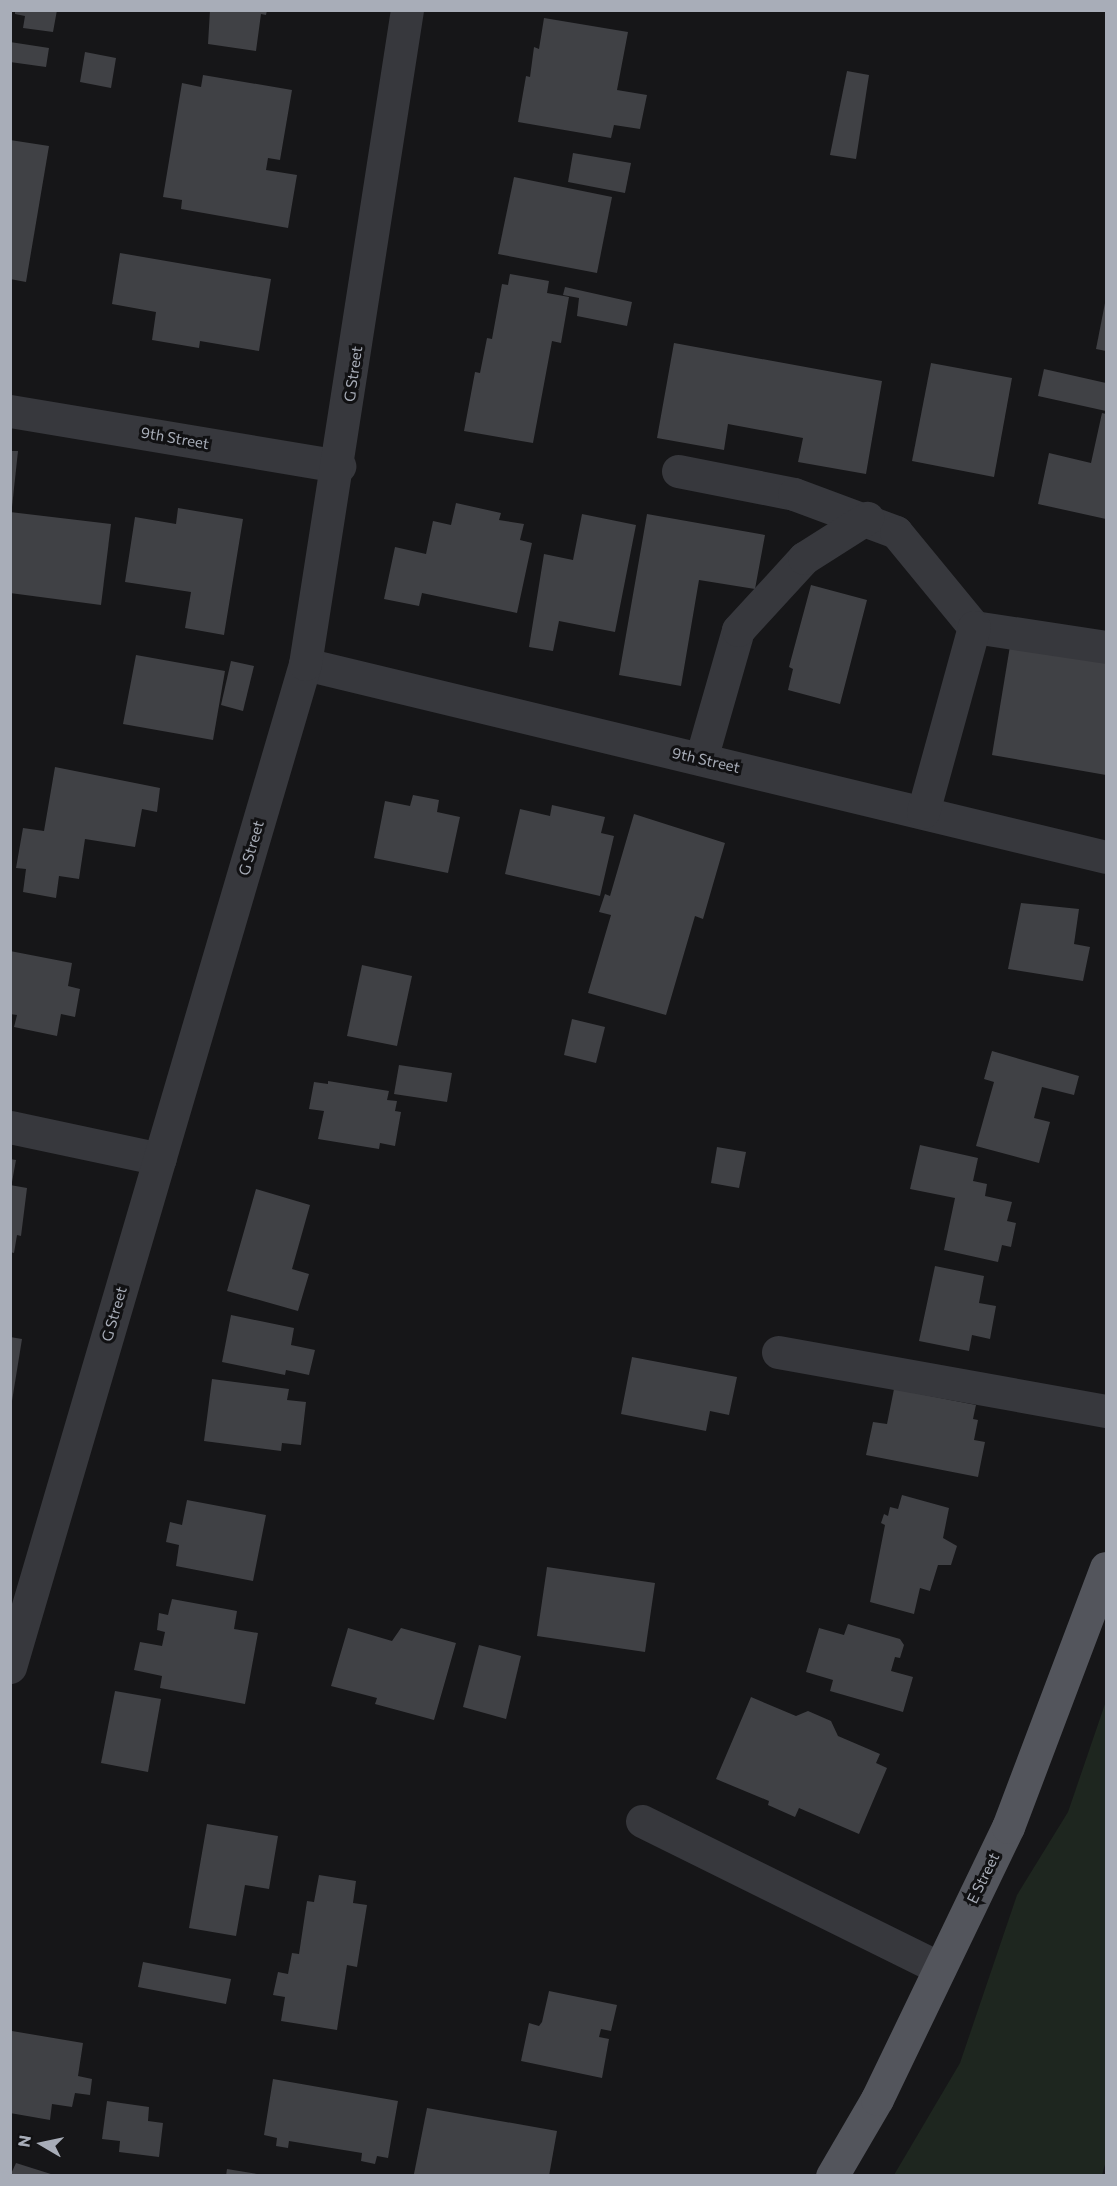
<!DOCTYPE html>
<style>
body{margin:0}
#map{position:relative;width:1117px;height:2186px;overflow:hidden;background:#161618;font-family:Commissioner,sans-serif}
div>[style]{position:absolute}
.green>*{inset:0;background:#1e261f}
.building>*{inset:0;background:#404145}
.minor>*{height:33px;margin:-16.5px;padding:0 16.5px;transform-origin:16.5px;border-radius:16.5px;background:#37383d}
.major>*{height:33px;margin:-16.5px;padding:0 16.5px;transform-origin:16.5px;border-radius:16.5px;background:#53555c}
span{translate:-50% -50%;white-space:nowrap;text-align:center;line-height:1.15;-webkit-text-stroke:6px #111113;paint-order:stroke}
.street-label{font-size:15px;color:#a8adb8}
.frame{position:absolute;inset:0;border:12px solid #a8adb8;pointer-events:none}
.north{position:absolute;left:12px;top:2114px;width:60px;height:60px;-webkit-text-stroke:4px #111113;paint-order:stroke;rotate:279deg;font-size:16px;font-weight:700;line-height:24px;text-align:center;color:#a8adb8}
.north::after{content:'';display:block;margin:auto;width:21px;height:27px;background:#a8adb8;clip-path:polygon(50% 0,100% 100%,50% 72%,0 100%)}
</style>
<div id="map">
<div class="green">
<i style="clip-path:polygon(1106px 1701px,1106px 2161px,1102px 2175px,894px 2175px,960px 2063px,1017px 1895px,1068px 1812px)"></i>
</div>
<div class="building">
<i style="clip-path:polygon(15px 10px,57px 10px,53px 32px,23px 28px,25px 16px,15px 14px)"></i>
<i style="clip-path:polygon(210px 10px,267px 10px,266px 15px,261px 14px,256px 51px,208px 44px)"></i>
<i style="clip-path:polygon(544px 18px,628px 32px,617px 90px,647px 95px,640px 129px,614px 125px,611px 138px,518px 122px,526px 76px,530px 77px,534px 47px,539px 49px)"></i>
<i style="clip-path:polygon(10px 42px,49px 48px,46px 67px,10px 62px)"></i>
<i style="clip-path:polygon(85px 52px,116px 58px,111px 88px,80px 82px)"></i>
<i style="clip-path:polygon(847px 71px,869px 75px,856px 159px,830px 155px)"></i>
<i style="clip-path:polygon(203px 75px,292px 90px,280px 160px,268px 158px,266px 170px,297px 175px,288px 228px,181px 209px,182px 200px,163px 197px,182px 83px,201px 87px)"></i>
<i style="clip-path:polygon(10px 140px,49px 146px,26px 282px,10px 279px)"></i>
<i style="clip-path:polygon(573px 153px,631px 163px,625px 193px,568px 182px)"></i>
<i style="clip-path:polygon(514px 177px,612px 197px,597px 273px,498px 254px)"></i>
<i style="clip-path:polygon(120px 253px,271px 279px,259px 351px,200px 341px,199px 348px,152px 340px,156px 312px,112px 304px)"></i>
<i style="clip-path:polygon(510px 274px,549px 281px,547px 293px,569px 297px,561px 343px,552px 341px,533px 443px,464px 431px,475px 372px,480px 373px,487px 338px,492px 339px,502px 284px,508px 285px)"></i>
<i style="clip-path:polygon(565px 287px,632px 302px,627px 326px,577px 316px,579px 298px,563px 295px)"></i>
<i style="clip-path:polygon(1106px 298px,1106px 351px,1096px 349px)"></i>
<i style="clip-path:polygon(674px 343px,882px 381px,866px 474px,798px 462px,803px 438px,728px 424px,724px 450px,657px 438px)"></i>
<i style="clip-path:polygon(931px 363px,1012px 378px,994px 477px,912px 461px)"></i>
<i style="clip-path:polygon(1044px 369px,1106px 383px,1106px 411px,1038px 396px)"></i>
<i style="clip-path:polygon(1102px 413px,1106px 414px,1106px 519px,1038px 504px,1049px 453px,1091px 463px)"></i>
<i style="clip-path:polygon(10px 451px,18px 451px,12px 507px,10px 506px)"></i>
<i style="clip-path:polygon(456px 503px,501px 513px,499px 520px,524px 524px,520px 540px,532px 543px,517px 613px,422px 593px,419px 606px,384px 599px,395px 547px,426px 554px,433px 521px,451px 525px)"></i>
<i style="clip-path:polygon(178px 508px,243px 519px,224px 635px,185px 628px,191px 592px,125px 582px,135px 517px,176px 524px)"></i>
<i style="clip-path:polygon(10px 512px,111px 524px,101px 605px,10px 593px)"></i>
<i style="clip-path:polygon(582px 514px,636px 525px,615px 632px,559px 621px,553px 651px,529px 647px,544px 554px,573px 560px)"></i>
<i style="clip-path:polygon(647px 514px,765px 535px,755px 589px,699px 580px,681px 686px,619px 675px)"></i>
<i style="clip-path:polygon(811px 585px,867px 600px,840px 704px,788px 690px,793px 669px,789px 667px)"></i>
<i style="clip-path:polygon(1010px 646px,1106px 662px,1106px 775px,992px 755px)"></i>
<i style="clip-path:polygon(136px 655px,225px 671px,213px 740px,123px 724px)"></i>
<i style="clip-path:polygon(231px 661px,254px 666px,243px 711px,221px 705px)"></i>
<i style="clip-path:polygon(55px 767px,160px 788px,157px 812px,142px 809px,135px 847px,85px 839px,79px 879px,59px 876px,56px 898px,23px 892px,26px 869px,16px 868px,23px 828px,44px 831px)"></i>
<i style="clip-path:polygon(413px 795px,439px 800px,437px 812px,460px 817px,448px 873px,374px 858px,385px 801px,410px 806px)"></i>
<i style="clip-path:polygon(552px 805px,605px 817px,601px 833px,614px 836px,600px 896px,505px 874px,520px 809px,550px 816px)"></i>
<i style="clip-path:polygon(634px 814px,725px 843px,703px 919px,695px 916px,666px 1015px,588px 993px,611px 915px,599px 912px,605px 894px,610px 896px)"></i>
<i style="clip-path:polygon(1021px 903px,1079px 909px,1074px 944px,1090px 947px,1083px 981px,1008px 969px)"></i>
<i style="clip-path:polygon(10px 951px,72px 963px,68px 986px,80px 989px,75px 1017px,61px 1014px,57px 1036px,14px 1027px,17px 1015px,10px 1014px)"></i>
<i style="clip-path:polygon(362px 965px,412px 976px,397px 1046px,347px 1036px)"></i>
<i style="clip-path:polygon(572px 1019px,605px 1027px,596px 1063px,564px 1055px)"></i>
<i style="clip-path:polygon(992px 1051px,1079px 1076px,1074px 1095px,1042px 1087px,1034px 1118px,1050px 1122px,1039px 1163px,976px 1146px,994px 1082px,984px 1079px)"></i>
<i style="clip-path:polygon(399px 1065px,452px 1073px,447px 1102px,394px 1094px)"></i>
<i style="clip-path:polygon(328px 1081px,389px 1091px,387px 1100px,397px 1101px,395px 1111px,401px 1112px,395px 1146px,380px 1143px,379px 1149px,318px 1139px,324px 1111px,309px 1109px,314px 1082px,328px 1084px)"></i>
<i style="clip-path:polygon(920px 1145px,978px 1158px,973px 1181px,987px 1184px,985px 1196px,1012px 1202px,1007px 1221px,1016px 1223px,1011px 1247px,1002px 1245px,998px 1262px,944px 1250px,955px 1198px,910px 1189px)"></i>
<i style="clip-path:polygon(717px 1147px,746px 1152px,739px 1188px,711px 1183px)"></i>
<i style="clip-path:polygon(10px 1159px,16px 1160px,12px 1182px,10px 1182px)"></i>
<i style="clip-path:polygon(10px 1185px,27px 1188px,21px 1236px,17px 1235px,14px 1253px,10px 1252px)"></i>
<i style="clip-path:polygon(256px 1189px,310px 1205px,292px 1269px,309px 1274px,298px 1311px,227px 1291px)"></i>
<i style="clip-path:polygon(935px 1266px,984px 1276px,979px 1303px,996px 1306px,990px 1339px,972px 1335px,969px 1351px,919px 1341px)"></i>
<i style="clip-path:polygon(231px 1315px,294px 1328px,291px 1345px,315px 1350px,309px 1375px,286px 1370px,285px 1375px,222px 1362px)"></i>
<i style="clip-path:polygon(10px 1337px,22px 1339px,12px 1401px,10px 1401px)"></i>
<i style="clip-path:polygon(632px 1357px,737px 1377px,729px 1415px,710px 1411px,706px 1431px,621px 1414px)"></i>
<i style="clip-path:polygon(212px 1379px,289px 1389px,287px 1400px,306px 1402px,301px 1445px,282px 1443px,281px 1451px,204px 1441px)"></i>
<i style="clip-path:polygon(894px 1389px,976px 1405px,973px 1419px,978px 1420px,974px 1440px,985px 1442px,978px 1477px,866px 1455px,873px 1422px,887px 1424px)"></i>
<i style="clip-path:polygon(902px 1495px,949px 1508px,943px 1538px,957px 1546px,951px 1565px,938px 1565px,930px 1591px,920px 1588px,914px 1614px,870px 1602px,885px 1525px,881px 1523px,884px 1514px,888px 1516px,890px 1507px,898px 1509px)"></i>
<i style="clip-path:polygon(187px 1500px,266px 1515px,253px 1581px,176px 1566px,179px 1545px,166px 1542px,170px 1522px,182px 1525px)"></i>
<i style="clip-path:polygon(547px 1567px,655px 1583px,645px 1652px,537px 1636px)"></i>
<i style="clip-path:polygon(172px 1599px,237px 1611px,234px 1629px,258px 1633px,245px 1704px,160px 1688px,162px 1676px,134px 1670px,140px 1642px,162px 1646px,165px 1632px,157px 1630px,159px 1613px,168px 1615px)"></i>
<i style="clip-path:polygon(848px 1624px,900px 1639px,904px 1645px,900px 1658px,895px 1657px,891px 1671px,913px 1677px,903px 1712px,830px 1691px,833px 1680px,806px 1672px,819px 1628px,844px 1635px)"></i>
<i style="clip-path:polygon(348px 1628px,392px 1641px,401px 1628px,456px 1643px,434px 1720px,375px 1704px,377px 1698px,331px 1686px)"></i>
<i style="clip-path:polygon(479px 1645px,521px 1656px,506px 1719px,463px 1707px)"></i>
<i style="clip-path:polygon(115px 1691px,161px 1699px,148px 1772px,101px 1763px)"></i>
<i style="clip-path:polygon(751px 1697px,796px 1716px,808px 1711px,831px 1721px,838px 1736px,880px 1754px,876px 1763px,887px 1768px,859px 1834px,799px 1808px,795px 1817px,768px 1805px,769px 1801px,716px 1779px)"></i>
<i style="clip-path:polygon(207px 1824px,278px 1836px,269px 1889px,245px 1885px,236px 1936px,189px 1928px)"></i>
<i style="clip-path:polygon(319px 1875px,356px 1881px,353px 1903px,367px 1905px,357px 1967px,347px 1965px,337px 2030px,281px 2021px,285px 1997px,273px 1995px,278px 1972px,288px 1974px,292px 1953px,299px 1954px,307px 1901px,314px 1902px)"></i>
<i style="clip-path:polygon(143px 1962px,231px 1979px,226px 2004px,138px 1987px)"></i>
<i style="clip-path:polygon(549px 1991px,617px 2005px,611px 2031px,601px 2029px,599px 2037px,609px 2039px,602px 2078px,521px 2061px,529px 2023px,539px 2026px,542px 2022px)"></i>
<i style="clip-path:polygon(12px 2031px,83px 2043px,78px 2076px,92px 2079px,90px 2095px,75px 2093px,72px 2107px,52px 2104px,50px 2120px,10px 2113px)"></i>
<i style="clip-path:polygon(273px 2079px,398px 2101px,388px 2158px,377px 2156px,375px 2164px,361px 2161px,362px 2153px,289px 2141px,288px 2148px,276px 2146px,277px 2138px,264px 2135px)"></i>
<i style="clip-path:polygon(107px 2101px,149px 2107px,148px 2121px,163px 2123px,159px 2157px,119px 2152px,120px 2141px,102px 2139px)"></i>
<i style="clip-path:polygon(427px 2108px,557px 2131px,549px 2176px,414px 2174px)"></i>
<i style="clip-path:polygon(16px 2163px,54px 2175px,54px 2176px,10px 2176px)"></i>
<i style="clip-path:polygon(227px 2169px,257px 2174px,257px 2176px,226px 2176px)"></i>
</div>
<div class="minor">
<i style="left:10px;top:411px;width:334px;rotate:9.5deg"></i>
<i style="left:678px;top:471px;width:118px;rotate:11.2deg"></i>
<i style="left:794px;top:494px;width:109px;rotate:20.4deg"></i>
<i style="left:896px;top:532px;width:123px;rotate:50.6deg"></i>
<i style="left:974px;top:627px;width:134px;rotate:8.6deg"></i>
<i style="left:305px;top:664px;width:824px;rotate:13.55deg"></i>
<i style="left:701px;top:759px;width:134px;rotate:-74deg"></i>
<i style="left:738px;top:630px;width:98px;rotate:-47.5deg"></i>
<i style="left:804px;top:558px;width:75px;rotate:-32.4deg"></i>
<i style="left:923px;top:812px;width:192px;rotate:-74.6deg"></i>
<i style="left:10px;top:1127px;width:153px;rotate:12deg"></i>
<i style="left:778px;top:1352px;width:333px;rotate:10.2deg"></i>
<i style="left:10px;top:1667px;width:1045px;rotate:-73.61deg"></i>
<i style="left:305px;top:664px;width:662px;rotate:-81.14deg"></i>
<i style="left:642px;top:1821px;width:332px;rotate:26.3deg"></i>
</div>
<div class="major">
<i style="left:832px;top:2176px;width:89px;rotate:-59.7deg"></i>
<i style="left:877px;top:2099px;width:302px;rotate:-64.3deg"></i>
<i style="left:1008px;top:1827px;width:277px;rotate:-69.3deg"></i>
</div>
<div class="street-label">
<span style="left:353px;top:374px;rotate:-82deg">G Street</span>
<span style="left:175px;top:438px;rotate:10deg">9th Street</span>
<span style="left:706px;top:760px;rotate:13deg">9th Street</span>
<span style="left:251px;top:848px;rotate:-74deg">G Street</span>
<span style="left:114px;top:1314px;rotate:-74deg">G Street</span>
<span style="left:983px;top:1878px;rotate:-64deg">E Street</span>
</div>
<div class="frame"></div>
<div class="north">N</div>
</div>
